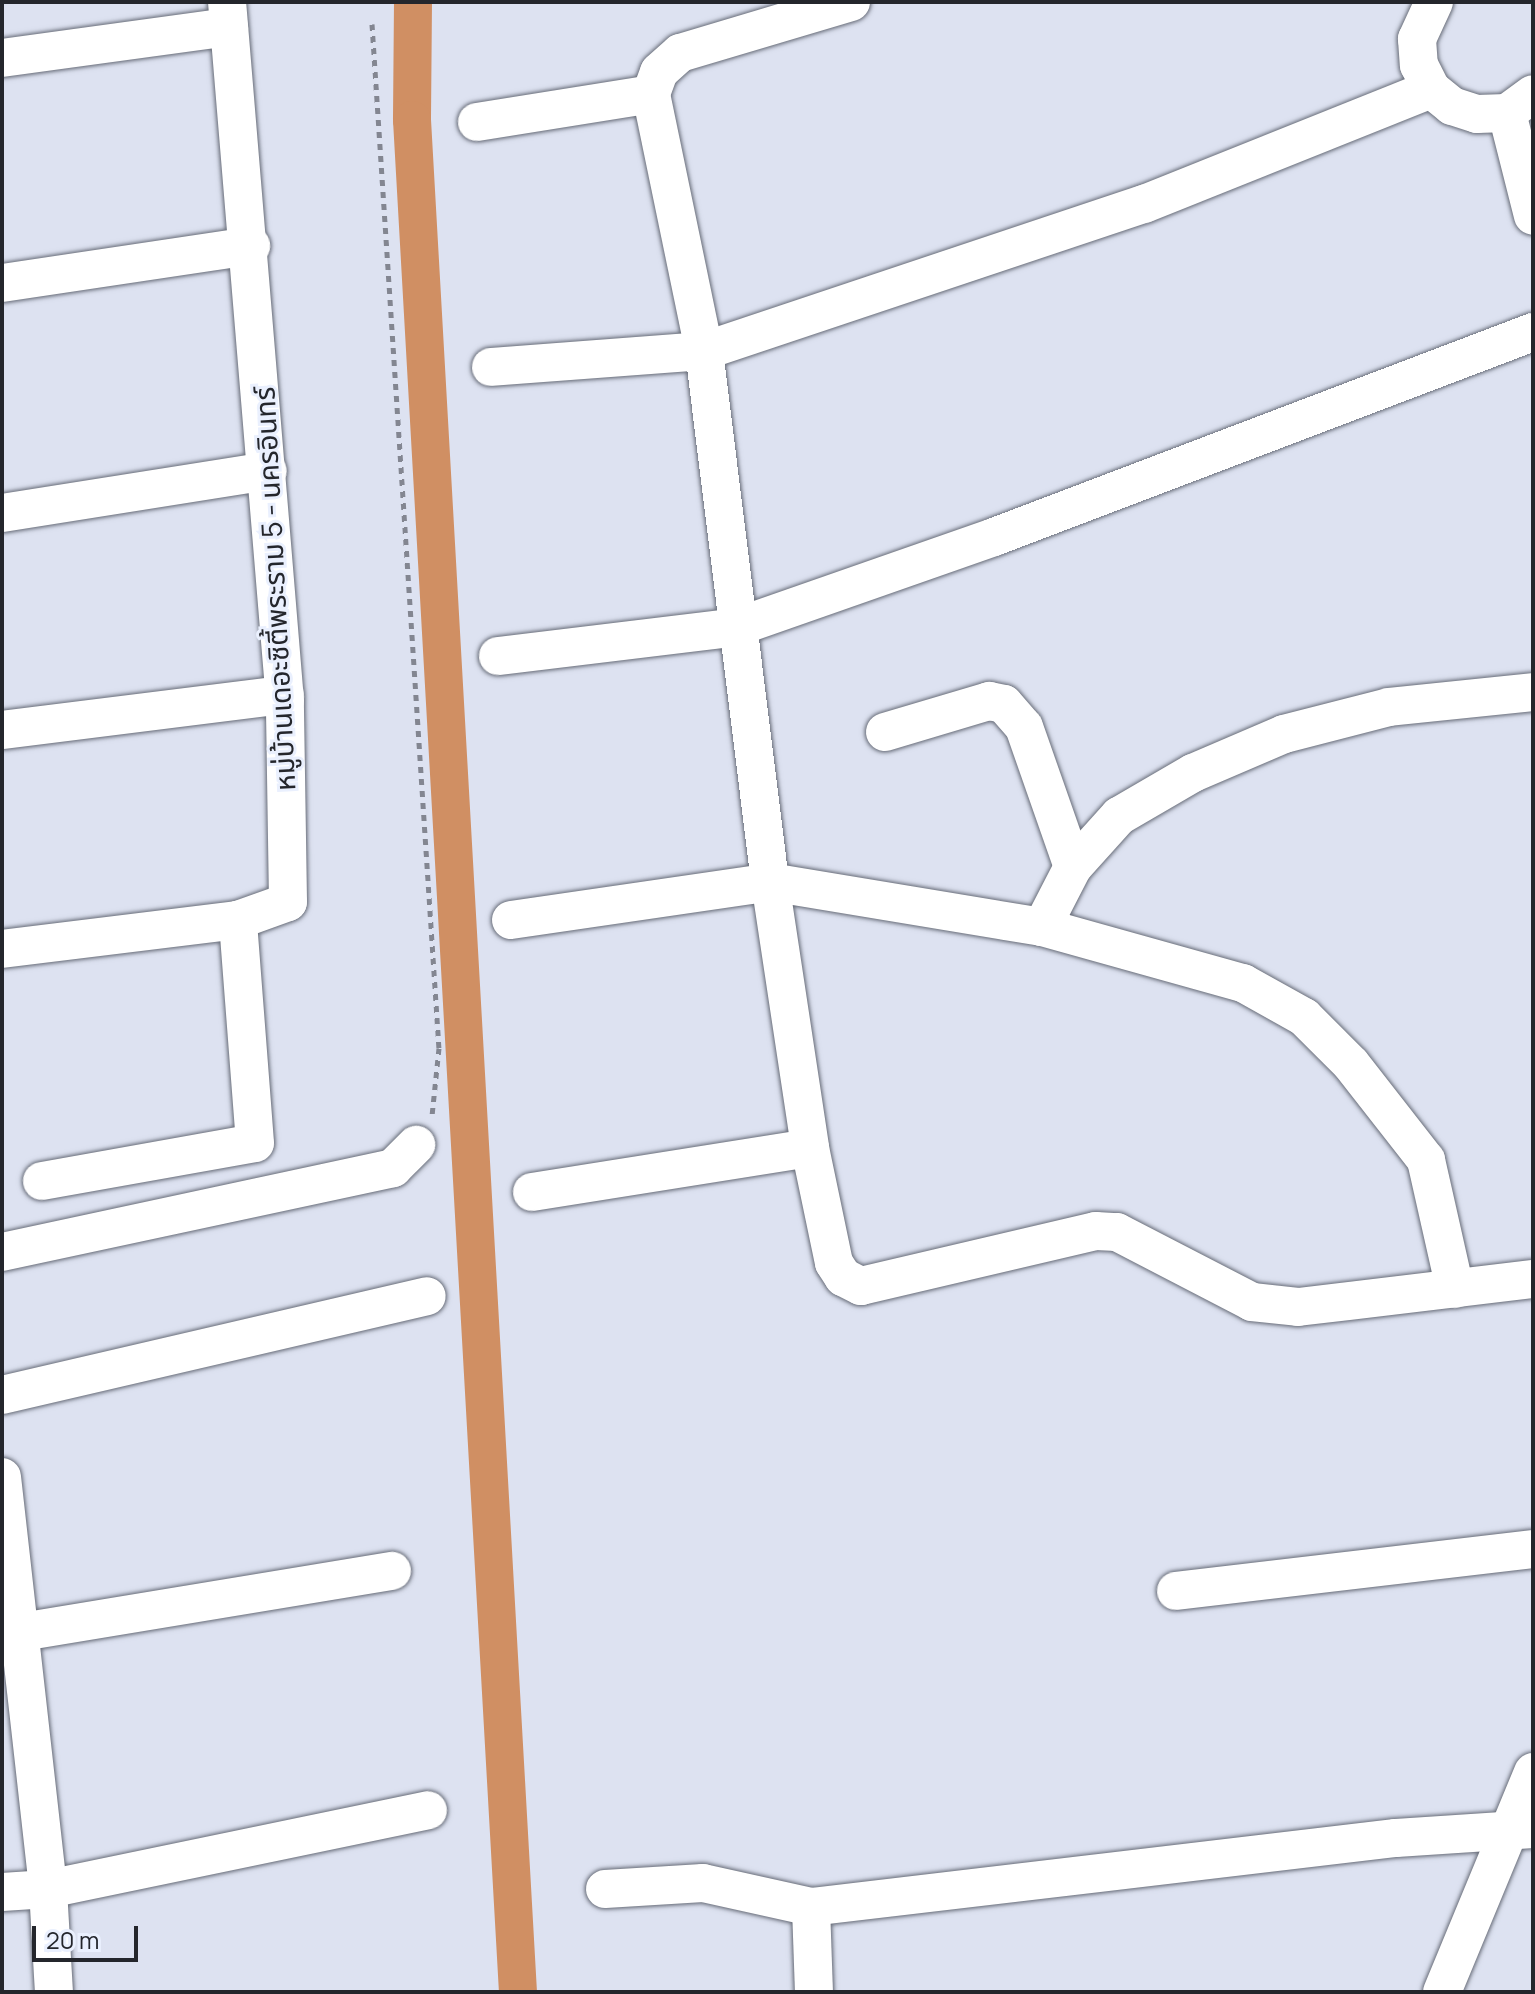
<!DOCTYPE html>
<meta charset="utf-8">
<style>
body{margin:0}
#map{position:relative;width:1535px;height:1994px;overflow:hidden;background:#dde2f1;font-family:Manrope,"Noto Sans Thai",sans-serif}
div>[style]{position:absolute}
.canal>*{height:38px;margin:-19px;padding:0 19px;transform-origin:19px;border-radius:19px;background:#d08f63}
.path>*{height:5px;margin-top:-2.5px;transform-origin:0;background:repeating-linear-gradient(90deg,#838691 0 6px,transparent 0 12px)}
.roads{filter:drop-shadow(0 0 2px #676c78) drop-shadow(0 0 2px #676c78)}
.minor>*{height:38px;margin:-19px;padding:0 19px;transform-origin:19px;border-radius:19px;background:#fff}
span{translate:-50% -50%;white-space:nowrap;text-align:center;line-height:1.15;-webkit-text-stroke:6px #eaf0fe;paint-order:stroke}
.street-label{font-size:28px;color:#24262c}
.frame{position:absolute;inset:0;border:4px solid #24262c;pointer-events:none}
.scale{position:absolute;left:32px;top:1926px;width:106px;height:36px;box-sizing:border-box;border:4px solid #24262c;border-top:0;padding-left:10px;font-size:24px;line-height:28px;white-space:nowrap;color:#24262c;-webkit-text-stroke:6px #eaf0fe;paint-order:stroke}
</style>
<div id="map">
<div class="canal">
<i style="left:413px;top:2px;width:118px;rotate:90.5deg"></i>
<i style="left:412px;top:120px;width:1875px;rotate:86.76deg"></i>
</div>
<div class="path">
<i style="left:372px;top:24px;width:1026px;rotate:86.26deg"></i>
<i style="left:439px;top:1048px;width:68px;rotate:95.9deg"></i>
</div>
<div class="roads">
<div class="minor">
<i style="left:851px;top:2px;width:178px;rotate:163.4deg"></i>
<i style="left:680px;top:53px;width:28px;rotate:138deg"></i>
<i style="left:659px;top:72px;width:23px;rotate:110deg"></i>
<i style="left:651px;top:94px;width:262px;rotate:78.3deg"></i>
<i style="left:704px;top:351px;width:535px;rotate:82.91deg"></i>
<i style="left:770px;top:882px;width:269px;rotate:81.4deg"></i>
<i style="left:810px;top:1148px;width:117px;rotate:78.2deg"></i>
<i style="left:834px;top:1263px;width:17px;rotate:57deg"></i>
<i style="left:843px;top:1277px;width:20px;rotate:27deg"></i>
<i style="left:861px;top:1286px;width:241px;rotate:-13.2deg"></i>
<i style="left:1096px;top:1231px;width:21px;rotate:3deg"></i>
<i style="left:1117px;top:1232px;width:152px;rotate:27.4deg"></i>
<i style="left:1252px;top:1302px;width:46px;rotate:6.2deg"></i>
<i style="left:1298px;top:1307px;width:237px;rotate:-6.8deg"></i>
<i style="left:1434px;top:2px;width:41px;rotate:114.7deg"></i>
<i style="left:1417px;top:39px;width:26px;rotate:86deg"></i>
<i style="left:1419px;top:65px;width:27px;rotate:63deg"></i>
<i style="left:1431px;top:89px;width:27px;rotate:39deg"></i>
<i style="left:1452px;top:106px;width:26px;rotate:18deg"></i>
<i style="left:1477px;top:114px;width:30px;rotate:-2deg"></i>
<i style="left:1507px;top:113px;width:32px;rotate:-36deg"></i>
<i style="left:2px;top:58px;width:229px;rotate:-7.8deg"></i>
<i style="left:1507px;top:113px;width:106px;rotate:75.8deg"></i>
<i style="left:477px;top:122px;width:176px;rotate:-9.1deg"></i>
<i style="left:2px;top:283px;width:252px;rotate:-8.5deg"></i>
<i style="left:491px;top:367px;width:214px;rotate:-4.3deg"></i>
<i style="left:704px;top:351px;width:464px;rotate:-18.5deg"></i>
<i style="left:1144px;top:204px;width:309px;rotate:-21.8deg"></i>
<i style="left:2px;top:513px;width:269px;rotate:-9deg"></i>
<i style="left:498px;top:656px;width:241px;rotate:-6.9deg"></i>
<i style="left:737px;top:627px;width:272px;rotate:-19.3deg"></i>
<i style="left:994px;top:537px;width:577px;rotate:-20.82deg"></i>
<i style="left:2px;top:730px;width:285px;rotate:-7.1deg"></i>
<i style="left:885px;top:732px;width:109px;rotate:-16.6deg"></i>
<i style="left:989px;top:701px;width:15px;rotate:11deg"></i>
<i style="left:1004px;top:704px;width:30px;rotate:49deg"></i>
<i style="left:1024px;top:727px;width:148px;rotate:70.7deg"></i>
<i style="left:511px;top:920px;width:262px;rotate:-8.3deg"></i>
<i style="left:770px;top:882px;width:276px;rotate:9.4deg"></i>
<i style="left:1042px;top:927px;width:209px;rotate:15.6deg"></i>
<i style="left:1243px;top:983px;width:70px;rotate:29.1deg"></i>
<i style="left:1304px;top:1017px;width:66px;rotate:45deg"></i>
<i style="left:1351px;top:1064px;width:122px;rotate:52deg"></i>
<i style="left:1426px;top:1160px;width:132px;rotate:77.3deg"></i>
<i style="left:1042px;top:927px;width:68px;rotate:-62.7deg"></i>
<i style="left:1073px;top:867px;width:69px;rotate:-48deg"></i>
<i style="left:1119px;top:816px;width:86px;rotate:-30.2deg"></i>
<i style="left:1193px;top:773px;width:99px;rotate:-23.2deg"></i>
<i style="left:1284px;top:734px;width:108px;rotate:-14.4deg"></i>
<i style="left:1389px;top:707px;width:145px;rotate:-5.9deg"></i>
<i style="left:2px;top:949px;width:238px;rotate:-7deg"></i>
<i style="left:42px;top:1181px;width:216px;rotate:-10.1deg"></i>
<i style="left:255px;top:1143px;width:224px;rotate:-94.4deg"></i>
<i style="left:238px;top:920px;width:53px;rotate:-19.8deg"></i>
<i style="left:288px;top:902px;width:201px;rotate:-90.9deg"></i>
<i style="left:285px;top:701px;width:701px;rotate:-94.74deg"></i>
<i style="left:532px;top:1192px;width:281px;rotate:-9deg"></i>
<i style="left:2px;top:1252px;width:400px;rotate:-12.1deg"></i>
<i style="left:393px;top:1168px;width:33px;rotate:-45deg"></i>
<i style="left:2px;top:1395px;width:436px;rotate:-13.1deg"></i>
<i style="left:2px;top:1477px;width:415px;rotate:83.6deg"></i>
<i style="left:48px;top:1889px;width:103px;rotate:86.7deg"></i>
<i style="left:1176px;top:1591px;width:359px;rotate:-6.7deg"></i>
<i style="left:22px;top:1632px;width:375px;rotate:-9.4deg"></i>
<i style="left:605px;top:1889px;width:98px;rotate:-3.5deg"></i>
<i style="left:703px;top:1883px;width:111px;rotate:12.5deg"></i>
<i style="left:811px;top:1907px;width:589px;rotate:-6.73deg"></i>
<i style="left:1396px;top:1838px;width:137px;rotate:-3.8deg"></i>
<i style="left:2px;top:1892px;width:46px;rotate:-3.7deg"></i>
<i style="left:48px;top:1889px;width:388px;rotate:-11.7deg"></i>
<i style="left:811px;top:1907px;width:85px;rotate:88deg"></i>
<i style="left:1442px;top:1992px;width:238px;rotate:-67.5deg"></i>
</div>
</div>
<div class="street-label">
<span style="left:274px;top:589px;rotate:-93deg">หมู่บ้านเดอะซิตี้พระราม 5 - นครอินทร์</span>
</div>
<div class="frame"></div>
<div class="scale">20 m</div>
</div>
